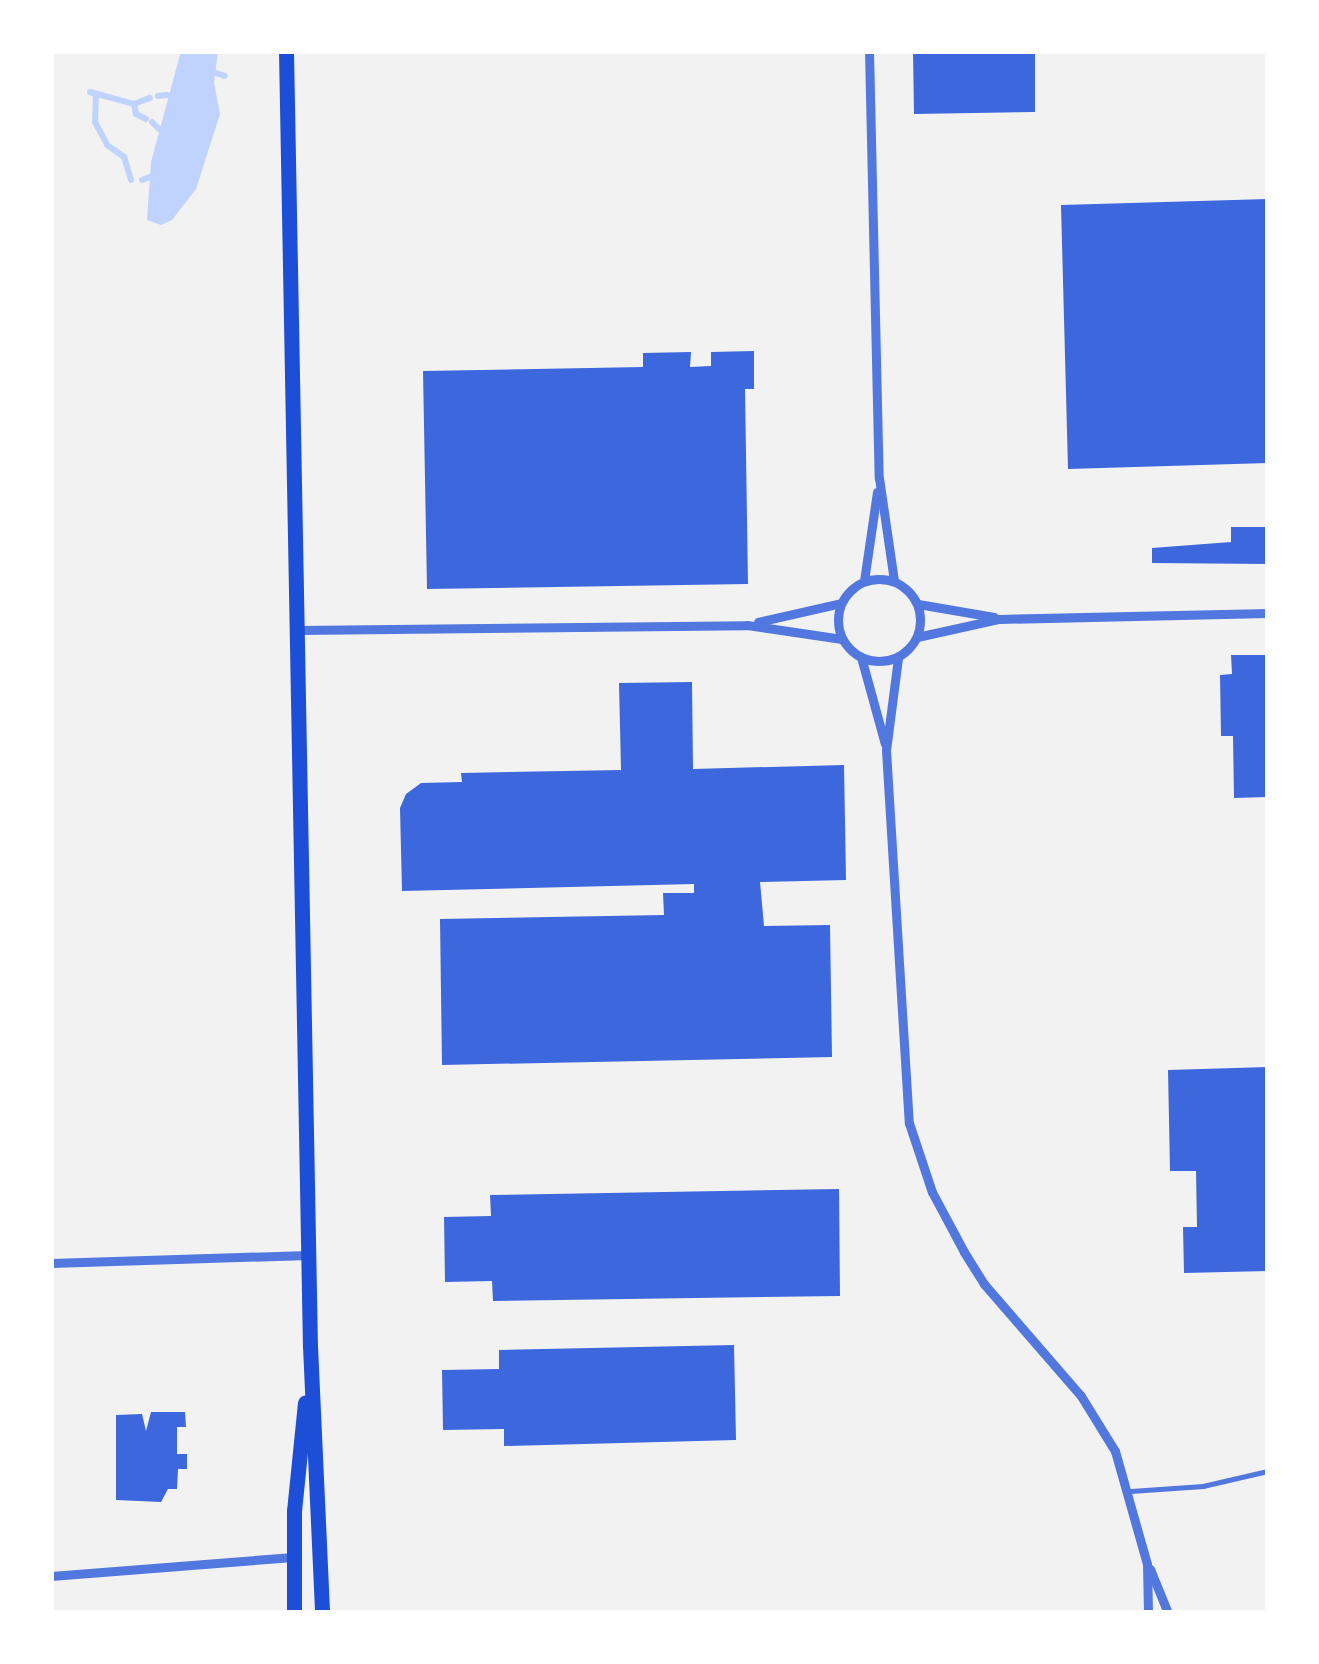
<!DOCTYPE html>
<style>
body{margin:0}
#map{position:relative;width:1319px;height:1664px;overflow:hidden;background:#f2f2f2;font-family:Arial,sans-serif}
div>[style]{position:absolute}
.water>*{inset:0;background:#bfd3fe}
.stream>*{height:6px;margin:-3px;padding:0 3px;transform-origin:3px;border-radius:3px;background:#bfd3fe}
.building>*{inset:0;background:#3d67dc}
.service>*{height:4.5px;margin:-2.25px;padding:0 2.25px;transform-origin:2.25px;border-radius:2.25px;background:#5277de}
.minor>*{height:9px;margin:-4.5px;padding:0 4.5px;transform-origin:4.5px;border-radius:4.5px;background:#5277de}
.minor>.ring{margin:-4.5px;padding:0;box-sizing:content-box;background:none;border:9px solid #5277de;border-radius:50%}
.primary>*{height:15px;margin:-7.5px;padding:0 7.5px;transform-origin:7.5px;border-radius:7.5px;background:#1d4ed8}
span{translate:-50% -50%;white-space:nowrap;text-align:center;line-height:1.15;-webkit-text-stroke:12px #fff;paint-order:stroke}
.frame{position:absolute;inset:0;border:54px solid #fff;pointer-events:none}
</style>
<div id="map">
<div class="water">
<i style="clip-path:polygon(181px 51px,218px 51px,214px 83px,220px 114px,196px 189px,172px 220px,161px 225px,147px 220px,151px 162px)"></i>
</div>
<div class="stream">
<i style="left:216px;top:73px;width:9px;rotate:18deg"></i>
<i style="left:90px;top:92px;width:46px;rotate:15.3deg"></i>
<i style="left:134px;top:104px;width:17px;rotate:-21deg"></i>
<i style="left:96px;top:94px;width:28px;rotate:92deg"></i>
<i style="left:95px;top:122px;width:26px;rotate:62deg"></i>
<i style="left:107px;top:145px;width:21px;rotate:35deg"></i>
<i style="left:124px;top:157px;width:24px;rotate:73deg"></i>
<i style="left:158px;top:96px;width:9px;rotate:-6deg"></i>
<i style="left:134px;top:104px;width:10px;rotate:79deg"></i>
<i style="left:136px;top:114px;width:11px;rotate:27deg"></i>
<i style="left:152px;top:122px;width:10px;rotate:45deg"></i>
<i style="left:142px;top:180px;width:9px;rotate:-21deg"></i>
</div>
<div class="building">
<i style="clip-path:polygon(913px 51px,1035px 51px,1035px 112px,914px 114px)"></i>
<i style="clip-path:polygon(1268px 199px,1268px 463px,1068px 469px,1061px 205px)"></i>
<i style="clip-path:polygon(754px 351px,754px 389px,745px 389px,748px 584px,427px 589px,423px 371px,643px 367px,643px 353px,691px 352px,690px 367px,711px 366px,711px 352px)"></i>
<i style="clip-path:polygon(1231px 527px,1268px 527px,1268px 564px,1152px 563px,1152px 548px,1231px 542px)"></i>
<i style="clip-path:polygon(1231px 655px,1268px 655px,1268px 797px,1234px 798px,1233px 736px,1221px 736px,1220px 675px,1232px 674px)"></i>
<i style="clip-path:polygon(692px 682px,693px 769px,844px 765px,846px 880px,760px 882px,764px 926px,830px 925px,832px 1057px,442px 1065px,440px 919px,664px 915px,663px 893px,694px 893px,694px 884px,402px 891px,400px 808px,406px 794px,421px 783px,462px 782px,461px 773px,621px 770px,619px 683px)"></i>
<i style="clip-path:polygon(1268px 1067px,1268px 1271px,1184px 1273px,1183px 1227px,1197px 1227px,1196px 1171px,1170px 1171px,1168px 1070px)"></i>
<i style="clip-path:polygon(839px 1189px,840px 1296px,493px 1301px,492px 1281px,445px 1282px,444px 1217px,491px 1216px,490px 1195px)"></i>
<i style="clip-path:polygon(734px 1345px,736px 1440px,504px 1446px,504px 1429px,443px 1430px,442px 1370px,499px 1369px,499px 1350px)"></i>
<i style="clip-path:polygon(151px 1412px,185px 1412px,186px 1427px,177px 1427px,177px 1454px,187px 1454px,187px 1469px,178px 1469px,177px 1489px,168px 1489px,161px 1502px,116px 1500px,116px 1415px,142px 1414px,146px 1431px)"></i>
</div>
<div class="service">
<i style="left:1131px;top:1491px;width:72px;rotate:-4deg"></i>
<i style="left:1203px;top:1486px;width:67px;rotate:-13deg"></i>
</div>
<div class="minor">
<i style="left:869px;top:51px;width:427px;rotate:88.7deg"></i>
<i style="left:879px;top:478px;width:104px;rotate:81.7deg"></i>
<i class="ring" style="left:838px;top:579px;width:73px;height:73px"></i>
<i style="left:864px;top:581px;width:90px;rotate:-81.7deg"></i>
<i style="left:918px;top:604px;width:77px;rotate:9.7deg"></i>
<i style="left:758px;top:622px;width:85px;rotate:-12.9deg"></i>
<i style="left:298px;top:630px;width:449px;rotate:-0.6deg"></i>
<i style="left:747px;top:625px;width:96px;rotate:8.4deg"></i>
<i style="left:917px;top:637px;width:84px;rotate:-12.4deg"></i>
<i style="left:999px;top:619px;width:269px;rotate:-1.3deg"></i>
<i style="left:861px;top:657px;width:90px;rotate:74.6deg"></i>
<i style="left:898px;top:658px;width:93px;rotate:97.4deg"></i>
<i style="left:886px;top:750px;width:374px;rotate:86.5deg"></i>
<i style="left:909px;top:1123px;width:73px;rotate:71.6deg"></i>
<i style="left:932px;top:1192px;width:68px;rotate:61.9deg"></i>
<i style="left:964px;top:1252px;width:38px;rotate:58deg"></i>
<i style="left:984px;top:1284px;width:148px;rotate:49.1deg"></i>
<i style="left:1081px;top:1396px;width:65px;rotate:58.3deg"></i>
<i style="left:1115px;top:1451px;width:117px;rotate:74.2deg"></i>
<i style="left:1147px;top:1564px;width:49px;rotate:88.8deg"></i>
<i style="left:51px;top:1263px;width:258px;rotate:-1.8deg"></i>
<i style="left:1150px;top:1569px;width:48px;rotate:67.8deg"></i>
<i style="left:51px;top:1576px;width:243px;rotate:-4.5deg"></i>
</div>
<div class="primary">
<i style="left:286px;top:51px;width:1295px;rotate:88.94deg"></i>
<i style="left:310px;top:1346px;width:267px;rotate:87.4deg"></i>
<i style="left:294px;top:1613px;width:102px;rotate:-90deg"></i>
<i style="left:294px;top:1511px;width:109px;rotate:-84.2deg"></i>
</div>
<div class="frame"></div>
</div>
